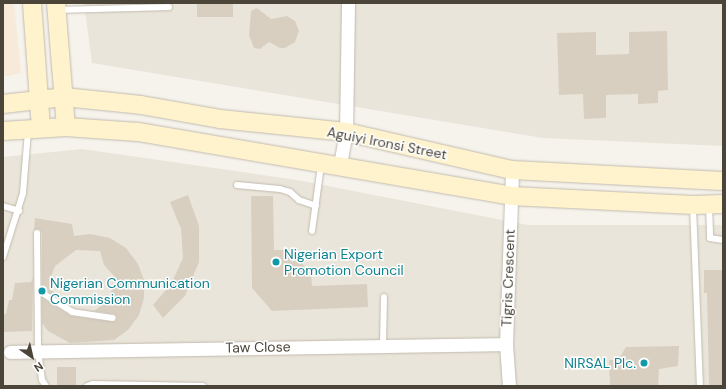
<!DOCTYPE html>
<style>
body{margin:0}
#map{position:relative;width:726px;height:389px;overflow:hidden;background:#f6f3ec;font-family:"DM Sans",sans-serif}
div>[style]{position:absolute}
.residential>*{inset:0;background:#eae5da}
.commercial>*{inset:0;background:#f7ead8}
.building>*{inset:0;background:#d8cfc1}
.roads{filter:drop-shadow(0 0 1px #c2bbae) drop-shadow(0 0 1px #c2bbae)}
.service>*{height:6px;margin:-3px;padding:0 3px;transform-origin:3px;border-radius:3px;background:#fff}
.minor>*{height:13px;margin:-6.5px;padding:0 6.5px;transform-origin:6.5px;border-radius:6.5px;background:#fff}
.secondary>*{height:18px;margin:-9px;padding:0 9px;transform-origin:9px;border-radius:9px;background:#fff3cd}
.dots>*{width:11px;height:11px;translate:-50% -50%;box-sizing:border-box;border:2px solid #fff;border-radius:50%}
span{translate:-50% -50%;white-space:nowrap;text-align:center;line-height:1.15;-webkit-text-stroke:3px #fff;paint-order:stroke}
.street-label{font-size:14px;color:#4b4439}
.culture-label{font-size:14px;color:#0d838f}
.left{translate:0 -50%;text-align:left}
.right{translate:-100% -50%;text-align:right}
.frame{position:absolute;inset:0;border:4px solid #4b4439;pointer-events:none}
.north{position:absolute;left:12px;top:337px;width:40px;height:40px;-webkit-text-stroke:3px #fff;paint-order:stroke;rotate:146deg;font-size:11px;font-weight:700;line-height:16px;text-align:center;color:#4b4439}
.north::after{content:'';display:block;margin:auto;width:14px;height:18px;background:#4b4439;clip-path:polygon(50% 0,100% 100%,50% 72%,0 100%)}
</style>
<div id="map">
<div class="residential">
<i style="clip-path:polygon(84px 3px,723px 3px,723px 146px,543px 138px,92px 63px)"></i>
<i style="clip-path:polygon(82px 149px,297px 180px,528px 225px,723px 225px,723px 386px,3px 386px,3px 157px)"></i>
</div>
<div class="commercial">
<i style="clip-path:polygon(3px 3px,14px 3px,21px 73px,3px 77px)"></i>
</div>
<div class="building">
<i style="clip-path:polygon(197px 3px,233px 3px,233px 17px,197px 17px)"></i>
<i style="clip-path:polygon(257px 8px,271px 19px,287px 16px,295px 21px,299px 31px,295px 42px,285px 48px,280px 48px,269px 42px,260px 49px,254px 48px,249px 35px,251px 11px)"></i>
<i style="clip-path:polygon(667px 31px,668px 90px,658px 91px,658px 103px,638px 104px,638px 94px,606px 95px,606px 118px,584px 119px,583px 94px,559px 95px,557px 33px,596px 32px,596px 55px,629px 54px,629px 32px)"></i>
<i style="clip-path:polygon(188px 195px,199px 226px,199px 262px,185px 296px,163px 318px,153px 305px,171px 284px,183px 258px,181px 229px,170px 202px)"></i>
<i style="clip-path:polygon(251px 196px,273px 196px,274px 250px,289px 250px,311px 273px,312px 286px,367px 284px,368px 307px,272px 311px,252px 288px)"></i>
<i style="clip-path:polygon(35px 218px,72px 224px,74px 236px,90px 234px,110px 238px,126px 248px,138px 264px,144px 280px,144px 298px,139px 315px,128px 330px,114px 340px,70px 343px,48px 331px,42px 323px,42px 298px,71px 316px,115px 322px,117px 318px,115px 314px,94px 311px,109px 300px,115px 277px,104px 265px,100px 251px,76px 250px,55px 266px,50px 280px,50px 290px,64px 297px,70px 305px,42px 288px,42px 233px,39px 229px,34px 230px)"></i>
<i style="clip-path:polygon(704px 270px,723px 270px,723px 386px,709px 386px,707px 293px,704px 293px)"></i>
<i style="clip-path:polygon(33px 278px,32px 331px,3px 332px,3px 314px,6px 314px,9px 300px,12px 300px,15px 283px,31px 282px)"></i>
<i style="clip-path:polygon(679px 346px,678px 366px,659px 369px,658px 386px,610px 386px,609px 360px,618px 360px,626px 347px)"></i>
<i style="clip-path:polygon(57px 367px,76px 367px,76px 385px,57px 386px)"></i>
</div>
<div class="roads">
<div class="service">
<i style="left:58px;top:10px;width:111px;rotate:-1.5deg"></i>
<i style="left:237px;top:185px;width:43px;rotate:5.3deg"></i>
<i style="left:280px;top:189px;width:10px;rotate:17deg"></i>
<i style="left:290px;top:192px;width:12px;rotate:42deg"></i>
<i style="left:299px;top:200px;width:18px;rotate:19deg"></i>
<i style="left:709px;top:205px;width:33px;rotate:88deg"></i>
<i style="left:710px;top:238px;width:13px;rotate:9deg"></i>
<i style="left:3px;top:206px;width:17px;rotate:17deg"></i>
<i style="left:693px;top:206px;width:180px;rotate:87.8deg"></i>
<i style="left:312px;top:231px;width:67px;rotate:-82.2deg"></i>
<i style="left:37px;top:233px;width:118px;rotate:89.5deg"></i>
<i style="left:38px;top:351px;width:29px;rotate:82deg"></i>
<i style="left:42px;top:380px;width:7px;rotate:56deg"></i>
<i style="left:3px;top:257px;width:67px;rotate:-72.6deg"></i>
<i style="left:23px;top:193px;width:62px;rotate:-85.4deg"></i>
<i style="left:39px;top:291px;width:39px;rotate:32deg"></i>
<i style="left:72px;top:312px;width:41px;rotate:8.3deg"></i>
<i style="left:383px;top:344px;width:47px;rotate:-88.8deg"></i>
<i style="left:87px;top:386px;width:6px;rotate:-18deg"></i>
<i style="left:93px;top:384px;width:110px;rotate:1deg"></i>
</div>
<div class="minor">
<i style="left:340px;top:165px;width:34px;rotate:-80deg"></i>
<i style="left:346px;top:132px;width:129px;rotate:-89.1deg"></i>
<i style="left:10px;top:352px;width:496px;rotate:-0.9deg"></i>
<i style="left:509px;top:386px;width:42px;rotate:-94.1deg"></i>
<i style="left:506px;top:344px;width:174px;rotate:-88deg"></i>
</div>
<div class="secondary">
<i style="left:32px;top:3px;width:125px;rotate:85.9deg"></i>
<i style="left:56px;top:3px;width:124px;rotate:85.4deg"></i>
<i style="left:3px;top:104px;width:61px;rotate:-6.5deg"></i>
<i style="left:64px;top:97px;width:77px;rotate:5.9deg"></i>
<i style="left:141px;top:105px;width:80px;rotate:10deg"></i>
<i style="left:220px;top:119px;width:127px;rotate:5.9deg"></i>
<i style="left:346px;top:132px;width:170px;rotate:12.9deg"></i>
<i style="left:512px;top:170px;width:211px;rotate:3deg"></i>
<i style="left:3px;top:131px;width:63px;rotate:-3.6deg"></i>
<i style="left:66px;top:127px;width:72px;rotate:4deg"></i>
<i style="left:138px;top:132px;width:378px;rotate:9.7deg"></i>
<i style="left:511px;top:196px;width:182px;rotate:2.8deg"></i>
<i style="left:693px;top:205px;width:30px;rotate:-2deg"></i>
</div>
</div>
<div class="dots">
<i style="left:276px;top:262px;background:#0f9aa8"></i>
<i style="left:42px;top:291px;background:#0f9aa8"></i>
<i style="left:644px;top:363px;background:#0f9aa8"></i>
</div>
<div class="street-label">
<span style="left:387px;top:143px;rotate:11deg">Aguiyi Ironsi Street</span>
<span style="left:508px;top:278px;rotate:-88deg">Tigris Crescent</span>
<span style="left:258px;top:347px;rotate:-1deg">Taw Close</span>
</div>
<div class="culture-label">
<span class="left" style="left:284px;top:262px">Nigerian Export<br>Promotion Council</span>
<span class="left" style="left:50px;top:291px">Nigerian Communication<br>Commission</span>
<span class="right" style="left:636px;top:363px">NIRSAL Plc.</span>
</div>
<div class="frame"></div>
<div class="north">N</div>
</div>
